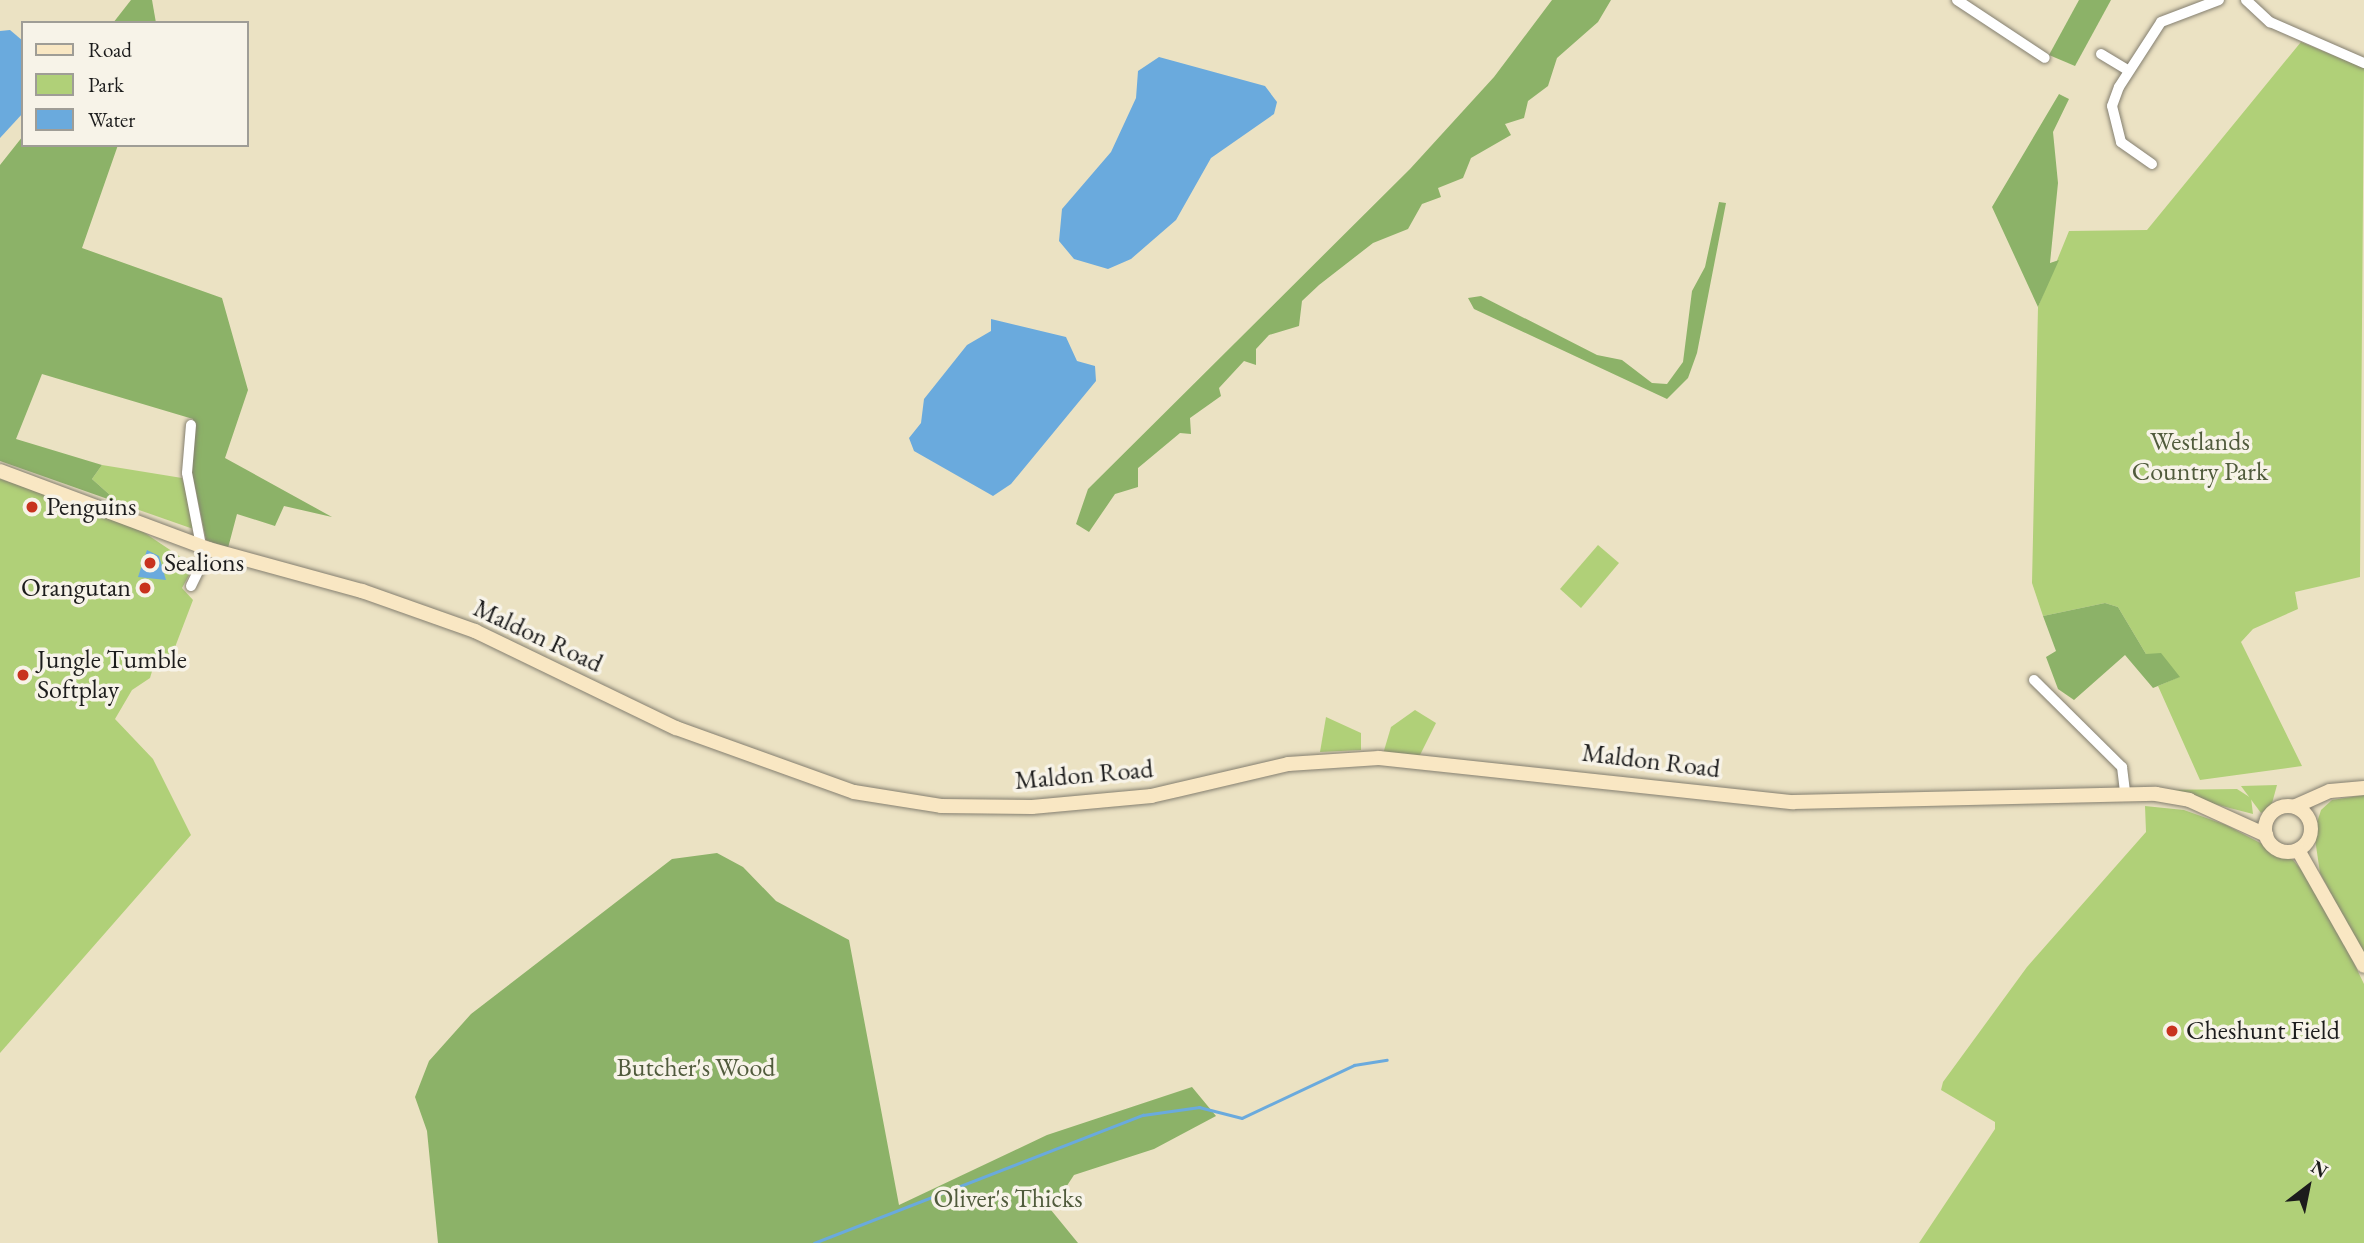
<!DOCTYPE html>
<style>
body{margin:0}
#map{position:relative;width:2364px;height:1243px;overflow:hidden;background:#ebe2c3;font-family:"EB Garamond",serif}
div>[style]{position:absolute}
.green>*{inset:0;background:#b0d078}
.forest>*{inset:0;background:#8cb268}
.water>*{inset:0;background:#6aaadd}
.stream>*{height:2.5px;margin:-1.25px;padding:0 1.25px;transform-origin:1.25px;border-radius:1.25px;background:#6aaadd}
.roads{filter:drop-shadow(0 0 2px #847f70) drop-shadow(0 0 2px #847f70)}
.street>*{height:10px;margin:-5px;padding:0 5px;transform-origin:5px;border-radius:5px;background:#fff}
.secondary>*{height:14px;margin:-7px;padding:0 7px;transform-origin:7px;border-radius:7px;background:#f9e7c3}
.secondary>.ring{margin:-7px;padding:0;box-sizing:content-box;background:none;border:14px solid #f9e7c3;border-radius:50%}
.dots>*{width:19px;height:19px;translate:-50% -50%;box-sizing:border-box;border:4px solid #f7f3e8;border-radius:50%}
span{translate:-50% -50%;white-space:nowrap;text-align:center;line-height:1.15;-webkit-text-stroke:7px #f7f3e8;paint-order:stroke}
.park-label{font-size:26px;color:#505b3c}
.poi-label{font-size:26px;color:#1c1c1c}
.left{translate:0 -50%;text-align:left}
.right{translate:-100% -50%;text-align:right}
.street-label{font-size:26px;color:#1c1c1c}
.legend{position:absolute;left:21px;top:21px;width:228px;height:126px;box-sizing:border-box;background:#f7f3e8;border:2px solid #9f9d96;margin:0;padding:9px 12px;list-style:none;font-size:21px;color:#1c1c1c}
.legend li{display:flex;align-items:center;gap:14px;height:35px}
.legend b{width:35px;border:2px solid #9f9d96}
.north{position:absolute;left:2273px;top:1152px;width:70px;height:70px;-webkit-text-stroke:5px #f7f3e8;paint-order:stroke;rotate:32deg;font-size:19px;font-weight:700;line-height:28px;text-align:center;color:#1c1c1c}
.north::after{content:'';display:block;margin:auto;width:24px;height:32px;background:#1c1c1c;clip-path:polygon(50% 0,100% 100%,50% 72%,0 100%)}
</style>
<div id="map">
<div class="green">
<i style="clip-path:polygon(2301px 42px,2364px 68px,2360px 577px,2295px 592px,2298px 609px,2253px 629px,2241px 642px,2302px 766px,2200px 780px,2158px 686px,2179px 677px,2146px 654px,2118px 607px,2105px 603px,2043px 616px,2032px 583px,2038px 307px,2069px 231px,2147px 230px)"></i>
<i style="clip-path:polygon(102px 465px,182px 478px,199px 531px,119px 503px,92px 479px)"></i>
<i style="clip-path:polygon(0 479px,127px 521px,194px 566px,182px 588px,193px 600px,172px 655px,156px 658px,150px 678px,132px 690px,115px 719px,153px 759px,191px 835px,0 1053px)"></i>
<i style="clip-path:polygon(1598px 545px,1619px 563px,1581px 608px,1560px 589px)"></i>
<i style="clip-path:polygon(1415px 710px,1436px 723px,1419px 757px,1383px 754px,1391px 727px)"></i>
<i style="clip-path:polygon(1326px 717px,1361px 733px,1361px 750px,1320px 752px)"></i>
<i style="clip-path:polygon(2277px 785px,2271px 807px,2261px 813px,2241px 786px)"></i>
<i style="clip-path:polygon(2237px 789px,2251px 798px,2253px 814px,2160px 790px)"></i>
<i style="clip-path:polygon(2364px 795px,2364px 956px,2320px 873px,2314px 832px,2321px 810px,2332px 800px)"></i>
<i style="clip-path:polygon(2145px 806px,2184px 810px,2226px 825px,2293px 860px,2319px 891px,2364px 984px,2364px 1243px,1919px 1243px,1995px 1129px,1995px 1122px,1941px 1090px,1943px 1082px,2027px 967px,2146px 832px)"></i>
</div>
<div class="forest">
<i style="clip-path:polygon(131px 0,152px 0,156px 23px,113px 23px)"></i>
<i style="clip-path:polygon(1552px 0,1611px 0,1598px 22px,1557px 58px,1548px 86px,1528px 101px,1524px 118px,1505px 124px,1511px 135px,1471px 158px,1463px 178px,1438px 188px,1441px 197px,1422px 204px,1408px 229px,1373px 243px,1319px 285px,1302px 301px,1299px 326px,1269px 335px,1256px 349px,1256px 365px,1244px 361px,1219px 388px,1221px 396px,1190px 418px,1191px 434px,1180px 433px,1138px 468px,1138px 487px,1115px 494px,1089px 532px,1076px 524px,1088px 489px,1410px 169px,1494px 77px)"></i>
<i style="clip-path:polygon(2079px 0,2111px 0,2075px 66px,2049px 55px)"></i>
<i style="clip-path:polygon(2059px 94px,2069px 99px,2053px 132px,2058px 183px,2050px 263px,2059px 260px,2038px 307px,1992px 207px)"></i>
<i style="clip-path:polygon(23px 136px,23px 145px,118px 145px,82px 248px,222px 298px,248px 390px,225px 458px,332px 517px,284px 506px,275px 526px,237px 514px,228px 548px,206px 540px,192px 472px,193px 419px,42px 374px,16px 439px,102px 465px,92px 479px,119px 503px,0 461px,0 165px)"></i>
<i style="clip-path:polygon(1719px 202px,1726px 203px,1697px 353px,1688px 378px,1667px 399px,1474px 309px,1468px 298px,1481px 296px,1597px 355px,1622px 360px,1652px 383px,1667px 384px,1683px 362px,1692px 291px,1705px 267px)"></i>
<i style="clip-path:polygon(2105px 603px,2118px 607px,2146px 654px,2161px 653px,2180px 677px,2153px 688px,2125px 655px,2074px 700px,2058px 689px,2046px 657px,2056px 651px,2043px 616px)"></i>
<i style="clip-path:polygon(717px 853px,743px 867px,776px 901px,849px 940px,899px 1205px,1047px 1135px,1192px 1087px,1216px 1116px,1154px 1149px,1074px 1175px,1051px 1210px,1078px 1243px,438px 1243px,427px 1131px,415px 1097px,429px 1061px,471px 1014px,672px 859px)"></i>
</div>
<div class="water">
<i style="clip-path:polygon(10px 30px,23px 41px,23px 113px,0 138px,0 31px)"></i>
<i style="clip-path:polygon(1159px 57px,1265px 86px,1277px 102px,1274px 114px,1211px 158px,1176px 220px,1131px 259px,1108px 269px,1074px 259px,1059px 241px,1062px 209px,1111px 152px,1136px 98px,1138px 71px)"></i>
<i style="clip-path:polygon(991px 319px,1066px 337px,1077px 361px,1095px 366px,1096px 381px,1011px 484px,993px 496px,914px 451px,909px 438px,921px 423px,924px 399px,967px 345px,991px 331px)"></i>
<i style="clip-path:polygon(147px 550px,159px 556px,166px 580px,138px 577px)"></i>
</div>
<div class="stream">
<i style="left:814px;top:1243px;width:353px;rotate:-21.3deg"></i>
<i style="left:1143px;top:1115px;width:57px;rotate:-8.1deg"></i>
<i style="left:1199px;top:1107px;width:44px;rotate:14.3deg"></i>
<i style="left:1242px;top:1118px;width:124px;rotate:-25.3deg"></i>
<i style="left:1354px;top:1065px;width:33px;rotate:-9deg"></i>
</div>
<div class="roads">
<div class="street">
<i style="left:1957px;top:0;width:105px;rotate:33.4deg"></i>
<i style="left:2246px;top:0;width:33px;rotate:43deg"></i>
<i style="left:2270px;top:22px;width:103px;rotate:23.6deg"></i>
<i style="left:2101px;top:54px;width:31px;rotate:31deg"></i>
<i style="left:2152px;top:164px;width:38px;rotate:-145deg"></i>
<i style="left:2121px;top:142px;width:37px;rotate:-104deg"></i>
<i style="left:2112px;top:106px;width:20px;rotate:-70deg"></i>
<i style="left:2119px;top:87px;width:77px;rotate:-57.1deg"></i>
<i style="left:2161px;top:22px;width:62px;rotate:-20.8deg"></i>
<i style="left:191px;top:425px;width:48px;rotate:94.8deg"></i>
<i style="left:187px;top:473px;width:74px;rotate:79.1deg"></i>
<i style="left:191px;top:586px;width:41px;rotate:-64.1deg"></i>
<i style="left:2034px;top:680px;width:124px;rotate:44.7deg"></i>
<i style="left:2122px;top:767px;width:26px;rotate:83deg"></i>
</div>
<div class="secondary">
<i style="left:0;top:471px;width:223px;rotate:20.5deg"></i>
<i style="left:209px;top:549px;width:159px;rotate:15.4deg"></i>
<i style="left:362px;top:591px;width:120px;rotate:19.5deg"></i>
<i style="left:475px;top:631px;width:223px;rotate:25.8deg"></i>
<i style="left:676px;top:728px;width:189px;rotate:19.8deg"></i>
<i style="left:854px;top:792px;width:88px;rotate:9.1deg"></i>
<i style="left:941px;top:806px;width:91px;rotate:0.6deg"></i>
<i style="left:1032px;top:807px;width:120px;rotate:-5.3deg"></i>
<i style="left:1151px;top:796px;width:141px;rotate:-13.1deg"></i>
<i style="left:1288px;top:764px;width:91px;rotate:-3.8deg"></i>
<i style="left:1379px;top:758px;width:416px;rotate:6.1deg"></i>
<i style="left:1793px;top:802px;width:363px;rotate:-1.3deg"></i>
<i style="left:2156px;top:794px;width:34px;rotate:10deg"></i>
<i style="left:2189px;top:800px;width:85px;rotate:24.4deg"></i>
<i class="ring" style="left:2265px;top:806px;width:32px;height:32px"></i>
<i style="left:2296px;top:806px;width:37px;rotate:-24deg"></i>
<i style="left:2330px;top:791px;width:34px;rotate:-5deg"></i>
<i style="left:2298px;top:850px;width:133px;rotate:60.4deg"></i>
</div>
</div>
<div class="dots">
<i style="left:32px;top:507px;background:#c8321e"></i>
<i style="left:150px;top:563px;background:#c8321e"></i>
<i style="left:145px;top:588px;background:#c8321e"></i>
<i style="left:23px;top:675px;background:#c8321e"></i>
<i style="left:2172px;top:1031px;background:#c8321e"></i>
</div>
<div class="park-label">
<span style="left:2200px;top:457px">Westlands<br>Country Park</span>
<span style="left:696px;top:1068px">Butcher's Wood</span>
<span style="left:1008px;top:1199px">Oliver's Thicks</span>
</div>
<div class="poi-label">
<span class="left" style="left:46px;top:507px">Penguins</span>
<span class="left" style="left:164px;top:563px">Sealions</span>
<span class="right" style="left:131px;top:588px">Orangutan</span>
<span class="left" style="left:37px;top:675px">Jungle Tumble<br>Softplay</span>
<span class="left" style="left:2186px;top:1031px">Cheshunt Field</span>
</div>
<div class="street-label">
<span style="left:538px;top:636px;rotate:25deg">Maldon Road</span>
<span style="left:1651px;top:761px;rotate:7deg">Maldon Road</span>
<span style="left:1084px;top:775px;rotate:-5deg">Maldon Road</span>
</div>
<ul class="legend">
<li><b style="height:9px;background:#f9e7c3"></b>Road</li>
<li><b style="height:19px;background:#b0d078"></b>Park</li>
<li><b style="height:19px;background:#6aaadd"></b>Water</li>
</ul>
<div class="north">N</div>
</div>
